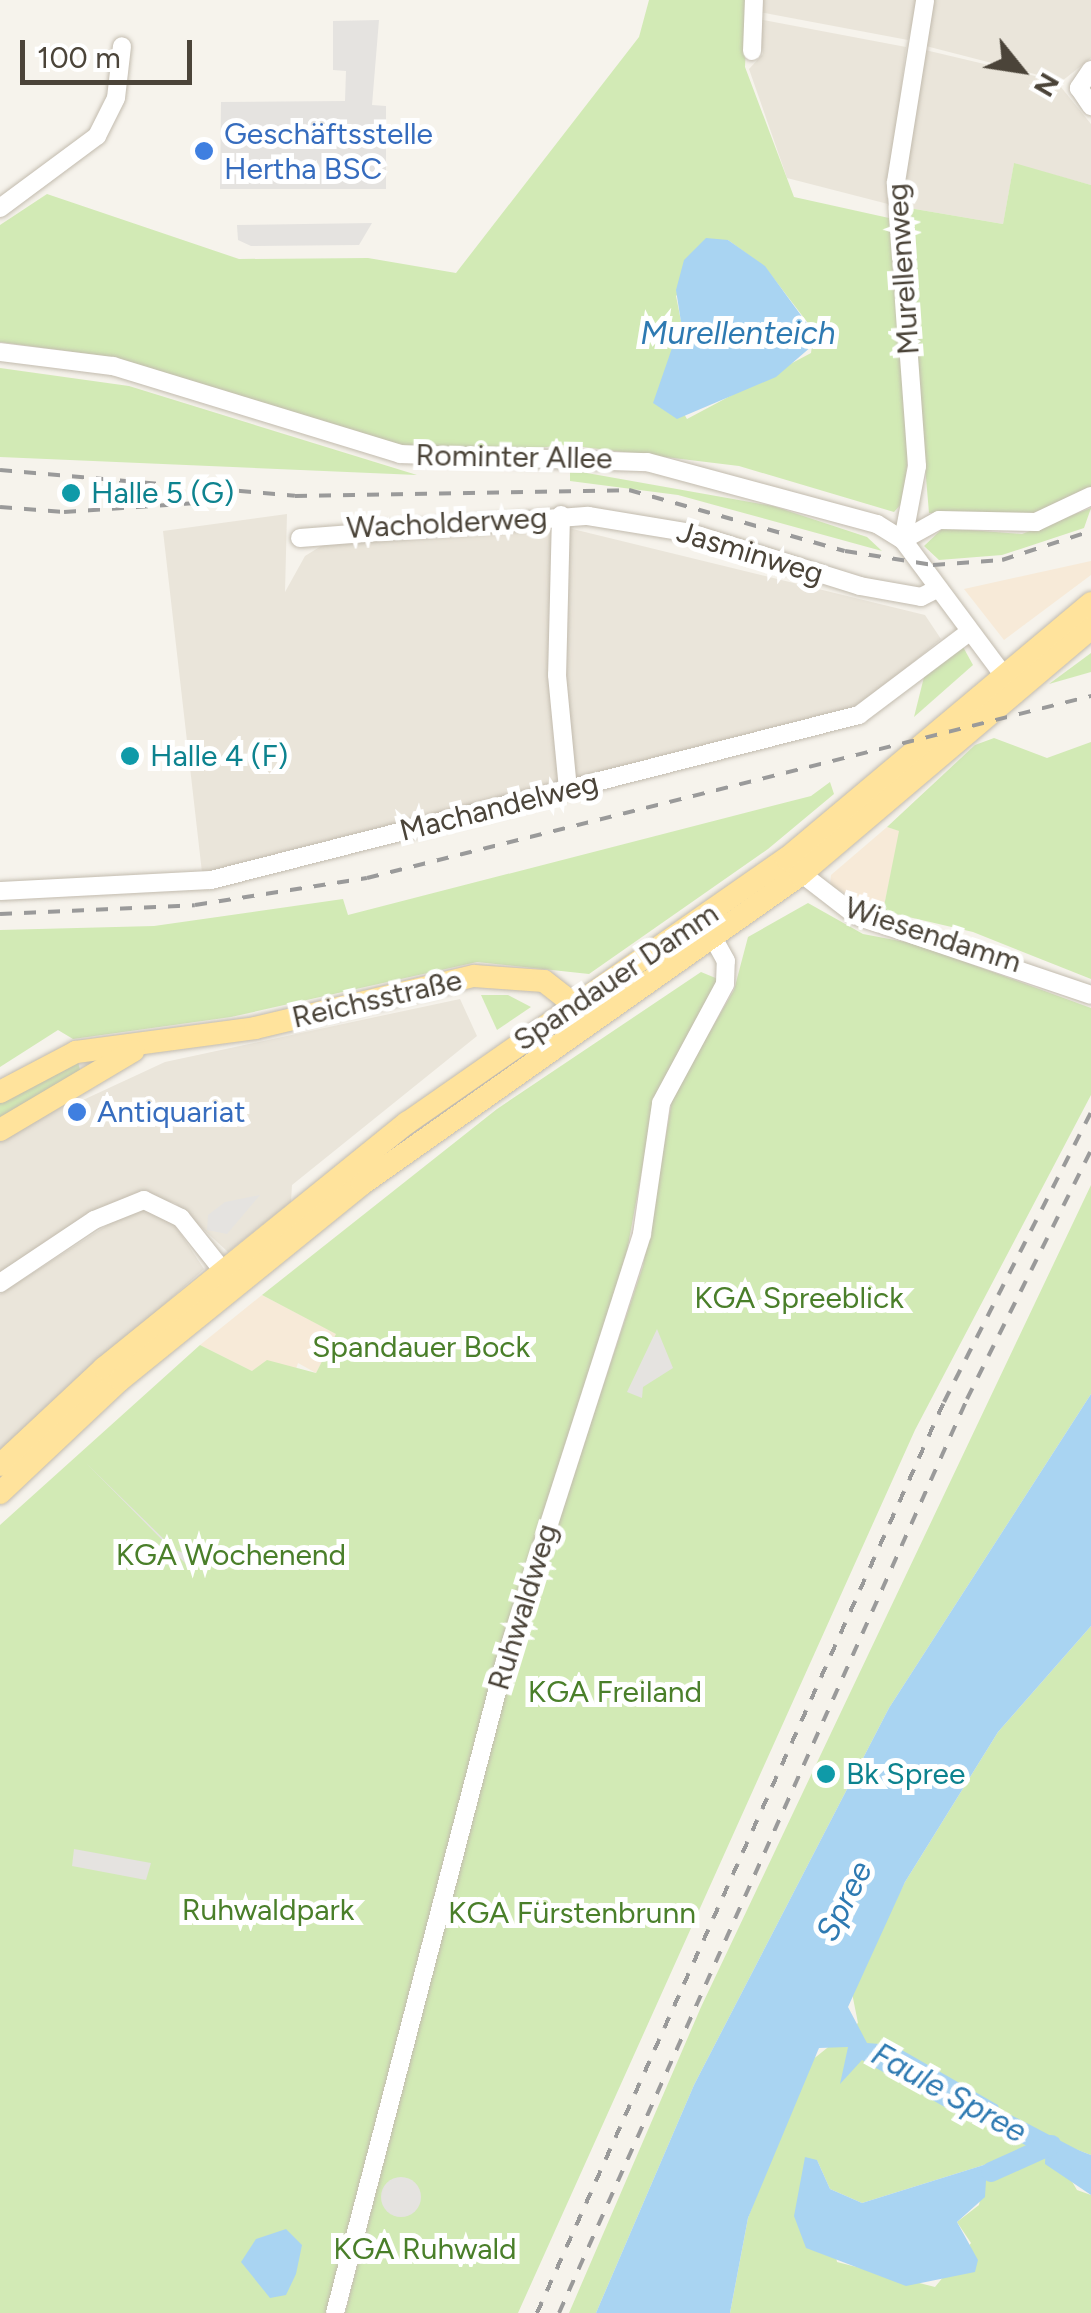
<!DOCTYPE html>
<meta charset="utf-8">
<style>
body{margin:0}
#map{position:relative;width:1091px;height:2313px;overflow:hidden;background:#f6f3ec;font-family:Figtree,sans-serif}
div>[style]{position:absolute}
.residential>*{inset:0;background:#eae5da}
.commercial>*{inset:0;background:#f7ead8}
.green>*{inset:0;background:#d2eab5}
.parking>*{inset:0;background:#e5e3e0}
.round{border-radius:50%}
.water>*{inset:0;background:#a9d4f2}
.river>*{height:20px;margin:-10px;padding:0 10px;transform-origin:10px;border-radius:10px;background:#a9d4f2}
.roads{filter:drop-shadow(0 0 2px #c2bbae) drop-shadow(0 0 2px #c2bbae)}
.minor>*{height:18px;margin:-9px;padding:0 9px;transform-origin:9px;border-radius:9px;background:#fff}
.major>*{height:22px;margin:-11px;padding:0 11px;transform-origin:11px;border-radius:11px;background:#ffe39c}
.rail>*{height:4px;margin-top:-2px;transform-origin:0;background:repeating-linear-gradient(90deg,#9a9a9a 0 12px,transparent 0 24px)}
.dots>*{width:28px;height:28px;translate:-50% -50%;box-sizing:border-box;border:5px solid #fff;border-radius:50%}
span{translate:-50% -50%;white-space:nowrap;text-align:center;line-height:1.15;-webkit-text-stroke:10px #fff;paint-order:stroke}
.shop-label{font-size:30px;color:#366cbe}
.left{translate:0 -50%;text-align:left}
.street-label{font-size:30px;color:#4b4439}
.culture-label{font-size:30px;color:#0d838f}
.park-label{font-size:30px;color:#4a7f2a}
.water-label{font-size:32px;color:#2e7ab2;font-style:italic}
.north{position:absolute;left:971px;top:20px;width:100px;height:100px;-webkit-text-stroke:8px #fff;paint-order:stroke;rotate:120deg;font-size:28px;font-weight:700;line-height:40px;text-align:center;color:#4b4439}
.north::after{content:'';display:block;margin:auto;width:35px;height:45px;background:#4b4439;clip-path:polygon(50% 0,100% 100%,50% 72%,0 100%)}
.scale{position:absolute;left:20px;top:40px;width:172px;height:45px;box-sizing:border-box;border:5px solid #4b4439;border-top:0;padding-left:12px;font-size:30px;line-height:35px;white-space:nowrap;color:#4b4439;-webkit-text-stroke:8px #fff;paint-order:stroke}
</style>
<div id="map">
<div class="residential">
<i style="clip-path:polygon(760px 0,918px 0,908px 40px,759px 12px)"></i>
<i style="clip-path:polygon(933px 0,1091px 0,1091px 58px,1062px 81px,922px 45px)"></i>
<i style="clip-path:polygon(758px 19px,906px 47px,888px 204px,787px 178px,749px 69px,763px 54px)"></i>
<i style="clip-path:polygon(921px 49px,1056px 81px,1091px 124px,1091px 185px,1014px 164px,1003px 224px,903px 207px)"></i>
<i style="clip-path:polygon(287px 514px,285px 592px,305px 556px,326px 543px,548px 523px,925px 615px,941px 639px,830px 731px,204px 890px,163px 531px)"></i>
<i style="clip-path:polygon(460px 999px,477px 1036px,292px 1185px,291px 1202px,228px 1252px,175px 1203px,135px 1193px,0 1274px,0 1141px,70px 1096px,83px 1100px,165px 1062px)"></i>
<i style="clip-path:polygon(134px 1208px,167px 1213px,204px 1269px,0 1451px,0 1294px)"></i>
</div>
<div class="commercial">
<i style="clip-path:polygon(1091px 561px,1091px 575px,1004px 640px,964px 589px)"></i>
<i style="clip-path:polygon(887px 827px,900px 831px,883px 911px,830px 886px,831px 875px)"></i>
<i style="clip-path:polygon(262px 1295px,337px 1334px,316px 1373px,298px 1363px,295px 1372px,252px 1371px,200px 1345px)"></i>
</div>
<div class="green">
<i style="clip-path:polygon(evenodd,649px 0,748px 0,745px 67px,794px 197px,889px 218px,909px 448px,903px 502px,894px 512px,739px 466px,566px 445px,469px 455px,378px 441px,103px 356px,0 342px,0 225px,47px 194px,239px 259px,368px 258px,456px 273px,639px 37px,649px 0,728px 240px,765px 267px,814px 331px,811px 353px,687px 419px,665px 382px,681px 321px,676px 296px,728px 240px)"></i>
<i style="clip-path:polygon(1014px 163px,1091px 185px,1091px 489px,1032px 516px,929px 513px,903px 207px,1003px 224px)"></i>
<i style="clip-path:polygon(0 368px,129px 386px,417px 475px,0 457px)"></i>
<i style="clip-path:polygon(570px 470px,773px 506px,867px 537px,882px 551px,678px 495px,570px 481px)"></i>
<i style="clip-path:polygon(1091px 508px,1084px 528px,1002px 555px,939px 560px,924px 546px,943px 528px,1022px 534px)"></i>
<i style="clip-path:polygon(962px 645px,973px 665px,914px 717px,925px 673px)"></i>
<i style="clip-path:polygon(1091px 653px,1091px 672px,1049px 684px)"></i>
<i style="clip-path:polygon(994px 738px,1047px 758px,1091px 742px,1091px 979px,973px 932px,883px 911px,899px 831px,887px 827px,975px 745px)"></i>
<i style="clip-path:polygon(830px 782px,834px 794px,768px 849px,589px 974px,477px 962px,231px 1017px,73px 1039px,58px 1030px,0 1067px,0 930px,154px 926px,343px 899px,348px 915px,811px 796px)"></i>
<i style="clip-path:polygon(808px 903px,863px 934px,916px 944px,1091px 1008px,1091px 1095px,915px 1430px,518px 2313px,345px 2313px,510px 1666px,643px 1266px,673px 1095px,734px 990px,748px 937px)"></i>
<i style="clip-path:polygon(701px 972px,718px 979px,653px 1110px,627px 1251px,449px 1840px,326px 2313px,0 2313px,0 1525px,200px 1345px,252px 1371px,267px 1360px,316px 1373px,336px 1334px,262px 1295px,497px 1109px)"></i>
<i style="clip-path:polygon(481px 995px,508px 995px,531px 1007px,497px 1030px)"></i>
<i style="clip-path:polygon(78px 1062px,80px 1070px,0 1124px,0 1095px)"></i>
<i style="clip-path:polygon(1091px 1185px,1091px 1394px,889px 1708px,694px 2085px,596px 2313px,569px 2313px,701px 2007px)"></i>
<i style="clip-path:polygon(evenodd,1091px 1626px,1091px 2155px,1046px 2138px,1077px 2190px,1091px 2195px,1091px 2313px,730px 2313px,748px 2218px,806px 2065px,858px 2023px,851px 1988px,905px 1882px,998px 1732px,1091px 1626px,817px 2160px,830px 2189px,862px 2203px,987px 2164px,979px 2205px,957px 2222px,971px 2243px,935px 2287px,837px 2262px,817px 2160px)"></i>
</div>
<div class="parking">
<i style="clip-path:polygon(379px 20px,372px 105px,386px 106px,386px 189px,220px 189px,221px 102px,345px 101px,346px 71px,333px 70px,333px 21px)"></i>
<i style="clip-path:polygon(372px 223px,359px 245px,251px 246px,238px 240px,237px 225px)"></i>
<i style="clip-path:polygon(260px 1195px,227px 1234px,207px 1230px,208px 1215px,225px 1202px)"></i>
<i style="clip-path:polygon(657px 1329px,673px 1368px,643px 1387px,642px 1398px,627px 1392px)"></i>
<i style="clip-path:polygon(86px 1463px,175px 1550px,193px 1556px,238px 1546px,239px 1553px,189px 1567px)"></i>
<i style="clip-path:polygon(74px 1849px,151px 1863px,146px 1880px,72px 1866px)"></i>
<i class="round" style="left:381px;top:2177px;width:40px;height:40px"></i>
</div>
<div class="water">
<i style="clip-path:polygon(706px 238px,728px 240px,765px 266px,819px 340px,776px 377px,677px 419px,653px 403px,681px 322px,676px 290px,684px 260px)"></i>
<i style="clip-path:polygon(1091px 1394px,1091px 1626px,998px 1732px,905px 1882px,848px 2007px,867px 2043px,893px 2045px,998px 2105px,1002px 2119px,957px 2114px,862px 2060px,840px 2084px,848px 2047px,819px 2048px,748px 2218px,730px 2313px,596px 2313px,694px 2085px,889px 1708px)"></i>
<i style="clip-path:polygon(1046px 2138px,1091px 2155px,1091px 2195px,1045px 2164px)"></i>
<i style="clip-path:polygon(805px 2157px,817px 2160px,830px 2189px,862px 2203px,987px 2164px,985px 2197px,957px 2222px,978px 2260px,975px 2272px,906px 2286px,806px 2248px,794px 2216px)"></i>
<i style="clip-path:polygon(286px 2229px,302px 2245px,296px 2274px,286px 2295px,270px 2298px,241px 2262px,256px 2239px)"></i>
</div>
<div class="river">
<i style="left:978px;top:2109px;width:127px;rotate:27.6deg"></i>
<i style="left:991px;top:2172px;width:66px;rotate:-24.2deg"></i>
</div>
<div class="roads">
<div class="minor">
<i style="left:752px;top:51px;width:51px;rotate:-87.8deg"></i>
<i style="left:1091px;top:70px;width:22px;rotate:124deg"></i>
<i style="left:1079px;top:88px;width:22px;rotate:56deg"></i>
<i style="left:0;top:208px;width:121px;rotate:-36.6deg"></i>
<i style="left:97px;top:136px;width:42px;rotate:-63.4deg"></i>
<i style="left:116px;top:98px;width:52px;rotate:-83.4deg"></i>
<i style="left:0;top:352px;width:114px;rotate:7.1deg"></i>
<i style="left:113px;top:366px;width:300px;rotate:17deg"></i>
<i style="left:400px;top:454px;width:247px;rotate:1.9deg"></i>
<i style="left:647px;top:462px;width:238px;rotate:15.1deg"></i>
<i style="left:877px;top:524px;width:31px;rotate:32deg"></i>
<i style="left:903px;top:540px;width:179px;rotate:53.4deg"></i>
<i style="left:561px;top:515px;width:160px;rotate:91.4deg"></i>
<i style="left:557px;top:675px;width:115px;rotate:84.5deg"></i>
<i style="left:300px;top:538px;width:289px;rotate:-4.4deg"></i>
<i style="left:588px;top:516px;width:104px;rotate:9.4deg"></i>
<i style="left:691px;top:533px;width:177px;rotate:17.4deg"></i>
<i style="left:860px;top:586px;width:62px;rotate:10.2deg"></i>
<i style="left:921px;top:597px;width:16px;rotate:-27deg"></i>
<i style="left:903px;top:540px;width:75px;rotate:-79.3deg"></i>
<i style="left:917px;top:466px;width:285px;rotate:-94.2deg"></i>
<i style="left:896px;top:182px;width:184px;rotate:-80.9deg"></i>
<i style="left:903px;top:540px;width:41px;rotate:-29.1deg"></i>
<i style="left:939px;top:520px;width:97px;rotate:1.2deg"></i>
<i style="left:1036px;top:522px;width:61px;rotate:-25.3deg"></i>
<i style="left:793px;top:867px;width:78px;rotate:37.7deg"></i>
<i style="left:855px;top:915px;width:249px;rotate:18.7deg"></i>
<i style="left:0;top:891px;width:211px;rotate:-3deg"></i>
<i style="left:211px;top:880px;width:669px;rotate:-14.29deg"></i>
<i style="left:859px;top:715px;width:136px;rotate:-37deg"></i>
<i style="left:0;top:1283px;width:113px;rotate:-33.8deg"></i>
<i style="left:94px;top:1220px;width:54px;rotate:-21.8deg"></i>
<i style="left:144px;top:1200px;width:41px;rotate:25.9deg"></i>
<i style="left:181px;top:1218px;width:80px;rotate:51.6deg"></i>
<i style="left:335px;top:2313px;width:674px;rotate:-75.39deg"></i>
<i style="left:505px;top:1661px;width:448px;rotate:-72.2deg"></i>
<i style="left:642px;top:1234px;width:132px;rotate:-81.7deg"></i>
<i style="left:661px;top:1103px;width:135px;rotate:-61.7deg"></i>
<i style="left:725px;top:984px;width:23px;rotate:-88deg"></i>
<i style="left:726px;top:961px;width:41px;rotate:-119.1deg"></i>
</div>
<div class="major">
<i style="left:0;top:1092px;width:86px;rotate:-27.8deg"></i>
<i style="left:76px;top:1052px;width:181px;rotate:-7.6deg"></i>
<i style="left:255px;top:1028px;width:225px;rotate:-13.4deg"></i>
<i style="left:474px;top:976px;width:70px;rotate:4.1deg"></i>
<i style="left:544px;top:981px;width:52px;rotate:38deg"></i>
<i style="left:0;top:1130px;width:155px;rotate:-30.7deg"></i>
<i style="left:0;top:1465px;width:142px;rotate:-43deg"></i>
<i style="left:104px;top:1368px;width:390px;rotate:-39deg"></i>
<i style="left:407px;top:1123px;width:462px;rotate:-34.9deg"></i>
<i style="left:786px;top:859px;width:398px;rotate:-40deg"></i>
<i style="left:0;top:1493px;width:165px;rotate:-43.3deg"></i>
<i style="left:120px;top:1380px;width:311px;rotate:-39deg"></i>
<i style="left:362px;top:1184px;width:536px;rotate:-35.2deg"></i>
<i style="left:800px;top:875px;width:382px;rotate:-40.3deg"></i>
</div>
</div>
<div class="rail">
<i style="left:0;top:470px;width:296px;rotate:5deg"></i>
<i style="left:295px;top:496px;width:334px;rotate:-1deg"></i>
<i style="left:629px;top:490px;width:224px;rotate:15.8deg"></i>
<i style="left:845px;top:551px;width:89px;rotate:9deg"></i>
<i style="left:933px;top:565px;width:69px;rotate:-4.1deg"></i>
<i style="left:1002px;top:560px;width:94px;rotate:-18deg"></i>
<i style="left:0;top:507px;width:64px;rotate:4.5deg"></i>
<i style="left:64px;top:512px;width:162px;rotate:-3.9deg"></i>
<i style="left:0;top:914px;width:195px;rotate:-2.6deg"></i>
<i style="left:195px;top:905px;width:174px;rotate:-8.9deg"></i>
<i style="left:367px;top:878px;width:747px;rotate:-14.11deg"></i>
<i style="left:537px;top:2313px;width:998px;rotate:-65.93deg"></i>
<i style="left:944px;top:1402px;width:325px;rotate:-63.1deg"></i>
<i style="left:559px;top:2313px;width:1001px;rotate:-65.94deg"></i>
<i style="left:967px;top:1399px;width:278px;rotate:-63.5deg"></i>
</div>
<div class="dots">
<i style="left:204px;top:151px;background:#3f7fe0"></i>
<i style="left:71px;top:493px;background:#0f9aa8"></i>
<i style="left:130px;top:756px;background:#0f9aa8"></i>
<i style="left:77px;top:1112px;background:#3f7fe0"></i>
<i style="left:826px;top:1774px;background:#0f9aa8"></i>
</div>
<div class="shop-label">
<span class="left" style="left:224px;top:151px">Geschäftsstelle<br>Hertha BSC</span>
<span class="left" style="left:97px;top:1112px">Antiquariat</span>
</div>
<div class="street-label">
<span style="left:903px;top:269px;rotate:-94deg">Murellenweg</span>
<span style="left:514px;top:457px;rotate:1deg">Rominter Allee</span>
<span style="left:447px;top:523px;rotate:-3deg">Wacholderweg</span>
<span style="left:750px;top:553px;rotate:17deg">Jasminweg</span>
<span style="left:499px;top:807px;rotate:-14deg">Machandelweg</span>
<span style="left:933px;top:935px;rotate:18deg">Wiesendamm</span>
<span style="left:616px;top:977px;rotate:-34deg">Spandauer Damm</span>
<span style="left:377px;top:999px;rotate:-13deg">Reichsstraße</span>
<span style="left:523px;top:1607px;rotate:-73deg">Ruhwaldweg</span>
</div>
<div class="culture-label">
<span class="left" style="left:91px;top:493px">Halle 5 (G)</span>
<span class="left" style="left:150px;top:756px">Halle 4 (F)</span>
<span class="left" style="left:846px;top:1774px">Bk Spree</span>
</div>
<div class="park-label">
<span style="left:799px;top:1298px">KGA Spreeblick</span>
<span style="left:421px;top:1347px">Spandauer Bock</span>
<span style="left:231px;top:1555px">KGA Wochenend</span>
<span style="left:615px;top:1692px">KGA Freiland</span>
<span style="left:268px;top:1910px">Ruhwaldpark</span>
<span style="left:572px;top:1913px">KGA Fürstenbrunn</span>
<span style="left:425px;top:2249px">KGA Ruhwald</span>
</div>
<div class="water-label">
<span style="left:738px;top:333px">Murellenteich</span>
<span style="left:844px;top:1901px;rotate:-63deg">Spree</span>
<span style="left:949px;top:2093px;rotate:29deg">Faule Spree</span>
</div>
<div class="north">N</div>
<div class="scale">100 m</div>
</div>
